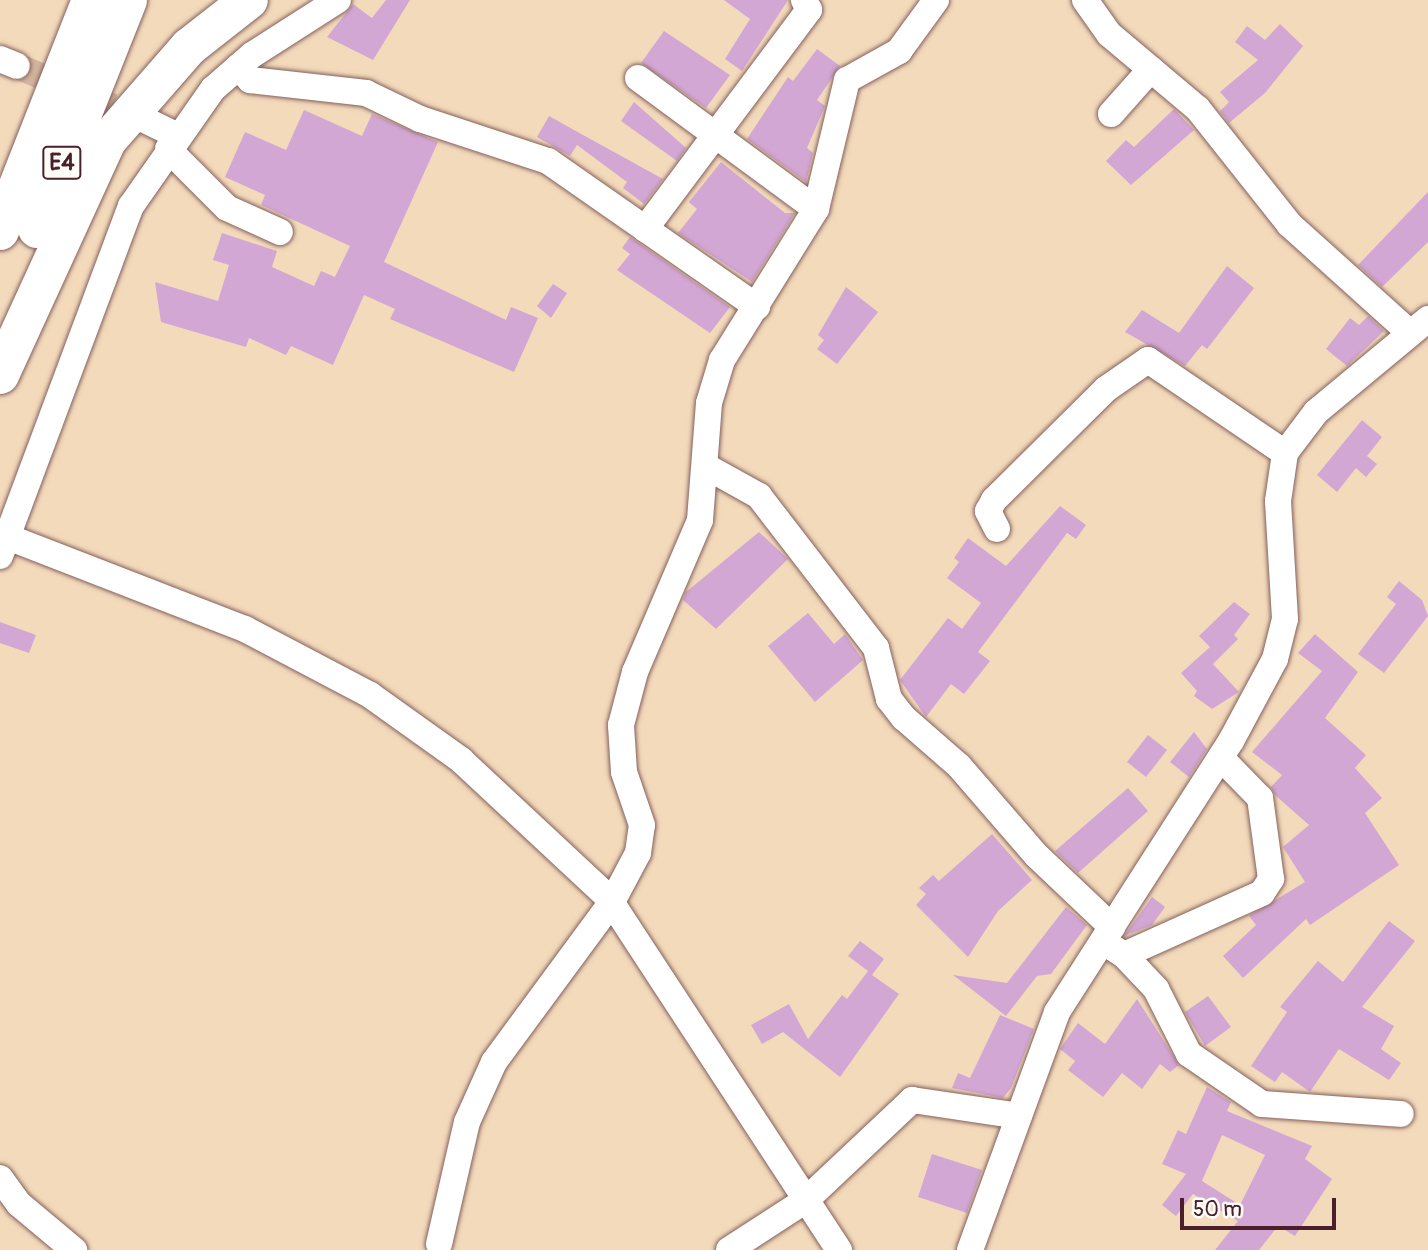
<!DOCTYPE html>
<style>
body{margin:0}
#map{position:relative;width:1428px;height:1250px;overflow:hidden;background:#f3dabb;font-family:Pangolin,sans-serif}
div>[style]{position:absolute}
.building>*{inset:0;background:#d3a7d4}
.minor-tunnel>*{height:26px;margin-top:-13px;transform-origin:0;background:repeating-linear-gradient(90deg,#d1b59e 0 26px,transparent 0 39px)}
.roads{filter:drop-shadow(0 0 2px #85605d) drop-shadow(0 0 2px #85605d)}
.minor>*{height:26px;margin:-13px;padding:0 13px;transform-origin:13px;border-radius:13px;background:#fff}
.highway>*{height:38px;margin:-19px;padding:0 19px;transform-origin:19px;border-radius:19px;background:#fff}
span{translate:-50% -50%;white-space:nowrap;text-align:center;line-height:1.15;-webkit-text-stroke:7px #fdfcf7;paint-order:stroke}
.shield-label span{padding:2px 5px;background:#fdfcf7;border:2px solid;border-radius:5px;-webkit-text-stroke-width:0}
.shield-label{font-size:23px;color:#4a1f2b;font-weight:700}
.scale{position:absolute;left:1180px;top:1198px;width:156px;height:32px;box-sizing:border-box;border:4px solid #4a1f2b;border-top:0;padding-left:9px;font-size:21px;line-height:24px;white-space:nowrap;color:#4a1f2b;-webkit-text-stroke:5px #fdfcf7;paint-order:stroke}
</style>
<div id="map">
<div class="building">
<i style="clip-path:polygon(386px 0,410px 0,373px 60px,327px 37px,353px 4px,372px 18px)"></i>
<i style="clip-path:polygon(724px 0,788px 0,742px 71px,725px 59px,750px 19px)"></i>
<i style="clip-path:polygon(1280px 24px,1303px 46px,1265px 93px,1229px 123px,1220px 111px,1229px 102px,1220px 92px,1258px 60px,1235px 42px,1247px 26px,1265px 40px)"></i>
<i style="clip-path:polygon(664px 31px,730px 75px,706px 108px,641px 63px)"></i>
<i style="clip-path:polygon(817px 49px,840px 66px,817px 100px,825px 106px,807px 148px,813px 153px,806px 182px,747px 139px,788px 77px,793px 81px)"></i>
<i style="clip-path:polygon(634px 102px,686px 148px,677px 161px,621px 121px)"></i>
<i style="clip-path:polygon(1174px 109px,1194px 130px,1131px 185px,1106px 161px,1126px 140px,1134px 147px)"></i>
<i style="clip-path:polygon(304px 110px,362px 136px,372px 114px,438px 142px,384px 262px,506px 320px,511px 307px,538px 318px,514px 372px,390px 319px,395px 309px,364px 295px,333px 365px,291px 346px,286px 355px,249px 338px,246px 347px,161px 322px,155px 282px,218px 301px,229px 265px,213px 260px,222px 233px,277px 251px,272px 267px,314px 286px,321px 271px,335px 277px,350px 246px,261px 205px,265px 195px,225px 177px,245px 132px,286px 150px)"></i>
<i style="clip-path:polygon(549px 116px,574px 130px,663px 179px,644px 204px,623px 188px,627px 182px,577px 145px,570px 156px,537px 137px)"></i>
<i style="clip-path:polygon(721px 162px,785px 213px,795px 213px,752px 282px,678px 233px,697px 209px,689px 202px)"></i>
<i style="clip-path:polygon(1428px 192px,1428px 242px,1382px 287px,1358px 265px)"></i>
<i style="clip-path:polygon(630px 237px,730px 307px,710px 333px,617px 270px,630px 254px,622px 248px)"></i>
<i style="clip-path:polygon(1227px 266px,1254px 288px,1207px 349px,1202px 345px,1185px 366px,1125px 332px,1142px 310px,1179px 333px)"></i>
<i style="clip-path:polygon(553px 284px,567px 293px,551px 318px,537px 306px)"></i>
<i style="clip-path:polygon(846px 287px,878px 312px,837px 364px,817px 349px,824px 340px,818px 335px)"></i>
<i style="clip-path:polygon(1368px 316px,1384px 331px,1347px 366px,1326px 349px,1350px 318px,1359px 325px)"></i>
<i style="clip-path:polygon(1362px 420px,1382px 437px,1367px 456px,1377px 464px,1366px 477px,1356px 468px,1337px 492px,1317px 475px)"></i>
<i style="clip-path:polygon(1060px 506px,1086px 525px,1076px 539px,1067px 533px,978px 652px,990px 661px,964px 694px,951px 684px,926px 717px,900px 680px,948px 618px,962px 629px,981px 603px,947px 578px,959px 562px,954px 558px,968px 538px,1006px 566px)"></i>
<i style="clip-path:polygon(759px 532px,788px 559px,716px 629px,683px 600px,686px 592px)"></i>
<i style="clip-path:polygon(1399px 581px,1422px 600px,1428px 616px,1384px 673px,1358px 654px,1396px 604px,1387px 597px)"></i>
<i style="clip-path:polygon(1234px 602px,1250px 614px,1234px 635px,1238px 639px,1213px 664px,1239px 692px,1212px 709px,1194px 696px,1197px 691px,1181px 673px,1210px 647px,1199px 636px)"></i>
<i style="clip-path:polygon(808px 613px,834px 644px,845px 634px,863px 660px,815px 702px,768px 646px)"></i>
<i style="clip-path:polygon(0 622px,36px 635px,29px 653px,0 643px)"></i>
<i style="clip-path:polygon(1315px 634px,1358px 672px,1325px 718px,1366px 755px,1355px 768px,1382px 798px,1365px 813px,1399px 865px,1310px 925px,1306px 919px,1243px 978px,1223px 956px,1256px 925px,1249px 916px,1305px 882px,1283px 847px,1309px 825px,1275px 795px,1271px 787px,1282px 775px,1252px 752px,1322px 671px,1298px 653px)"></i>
<i style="clip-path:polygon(1194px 732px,1207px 749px,1189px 777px,1170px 762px)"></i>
<i style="clip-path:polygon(1148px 735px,1167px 750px,1146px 777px,1127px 762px)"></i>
<i style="clip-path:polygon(1128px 788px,1148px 811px,1078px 873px,1055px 851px)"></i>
<i style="clip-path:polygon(992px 834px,1032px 880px,998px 911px,968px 957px,916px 905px,926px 894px,919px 888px,933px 875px,939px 881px)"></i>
<i style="clip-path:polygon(1152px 897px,1165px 907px,1152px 925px,1124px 936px)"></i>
<i style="clip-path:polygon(1066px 907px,1087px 925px,1051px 974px,1037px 976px,1006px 1016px,953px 975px,1007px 983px)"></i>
<i style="clip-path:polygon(1389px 921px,1415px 941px,1362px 1007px,1394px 1026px,1381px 1049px,1401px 1063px,1389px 1080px,1339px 1049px,1310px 1092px,1282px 1072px,1275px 1082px,1251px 1066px,1287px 1012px,1280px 1007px,1318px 961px,1343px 982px)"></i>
<i style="clip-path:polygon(860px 941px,884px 959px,872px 975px,899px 994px,840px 1077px,783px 1032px,762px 1044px,751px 1025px,789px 1004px,808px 1039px,842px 995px,847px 999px,868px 971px,848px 956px)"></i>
<i style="clip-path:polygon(1208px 996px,1231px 1027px,1205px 1046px,1185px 1012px)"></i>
<i style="clip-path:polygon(1137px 999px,1179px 1065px,1170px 1072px,1160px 1064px,1142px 1089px,1122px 1073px,1103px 1097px,1068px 1070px,1075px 1061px,1060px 1049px,1078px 1023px,1105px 1044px)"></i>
<i style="clip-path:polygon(1000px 1015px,1034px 1029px,1011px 1088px,1003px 1098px,952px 1088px,958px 1073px,970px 1078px)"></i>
<i style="clip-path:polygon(evenodd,1207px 1087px,1231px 1102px,1227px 1111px,1312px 1146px,1305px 1159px,1332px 1179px,1295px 1236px,1278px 1226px,1259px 1250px,1215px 1250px,1238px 1221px,1193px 1194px,1176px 1216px,1162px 1205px,1186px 1174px,1162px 1164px,1178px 1130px,1186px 1134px,1207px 1087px,1222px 1135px,1265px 1155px,1240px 1205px,1202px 1181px,1222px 1135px)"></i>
<i style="clip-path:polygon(932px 1154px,982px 1170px,967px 1213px,918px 1197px)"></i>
</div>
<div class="minor-tunnel">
<i style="left:17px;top:66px;width:138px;rotate:23deg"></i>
</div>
<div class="roads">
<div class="minor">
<i style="left:1085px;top:0;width:42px;rotate:54.8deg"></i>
<i style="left:1109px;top:34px;width:116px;rotate:40.1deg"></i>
<i style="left:1198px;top:109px;width:147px;rotate:51.6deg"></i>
<i style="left:1289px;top:224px;width:163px;rotate:42deg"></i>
<i style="left:0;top:59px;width:18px;rotate:22deg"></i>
<i style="left:238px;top:67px;width:18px;rotate:47deg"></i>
<i style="left:250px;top:80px;width:117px;rotate:6.4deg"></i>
<i style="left:366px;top:93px;width:60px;rotate:25.7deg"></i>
<i style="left:420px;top:119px;width:135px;rotate:18.2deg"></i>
<i style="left:548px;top:161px;width:255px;rotate:34.9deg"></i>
<i style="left:638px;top:78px;width:221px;rotate:36.4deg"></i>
<i style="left:1111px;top:114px;width:60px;rotate:-48.4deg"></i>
<i style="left:145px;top:120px;width:37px;rotate:26deg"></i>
<i style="left:168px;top:149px;width:83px;rotate:45deg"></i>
<i style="left:227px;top:208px;width:58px;rotate:24.4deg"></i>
<i style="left:645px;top:229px;width:274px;rotate:-53.2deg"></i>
<i style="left:809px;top:10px;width:11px;rotate:-117deg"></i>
<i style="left:707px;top:467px;width:60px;rotate:29.1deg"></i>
<i style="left:759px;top:496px;width:192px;rotate:52.4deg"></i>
<i style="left:876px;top:648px;width:53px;rotate:75.7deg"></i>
<i style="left:889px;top:699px;width:24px;rotate:52deg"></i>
<i style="left:904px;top:718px;width:73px;rotate:41.1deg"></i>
<i style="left:959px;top:766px;width:118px;rotate:49.1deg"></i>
<i style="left:1036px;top:855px;width:105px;rotate:43.5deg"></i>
<i style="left:997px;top:529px;width:20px;rotate:-117deg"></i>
<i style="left:988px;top:511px;width:13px;rotate:-61deg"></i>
<i style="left:994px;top:500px;width:158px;rotate:-44.7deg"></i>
<i style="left:1106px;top:389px;width:51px;rotate:-34.6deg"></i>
<i style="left:1148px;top:360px;width:166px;rotate:34.2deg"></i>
<i style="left:0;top:534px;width:263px;rotate:21.2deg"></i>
<i style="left:245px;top:629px;width:141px;rotate:27.8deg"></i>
<i style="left:370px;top:695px;width:112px;rotate:35.5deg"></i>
<i style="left:461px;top:760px;width:201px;rotate:43deg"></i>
<i style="left:608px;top:897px;width:422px;rotate:56.8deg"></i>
<i style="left:0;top:556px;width:374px;rotate:-69.5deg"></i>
<i style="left:131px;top:206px;width:143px;rotate:-55deg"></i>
<i style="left:213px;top:89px;width:52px;rotate:-41.1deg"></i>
<i style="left:252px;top:55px;width:102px;rotate:-32.6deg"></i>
<i style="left:1110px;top:946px;width:17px;rotate:33deg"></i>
<i style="left:1124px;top:955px;width:151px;rotate:-24.2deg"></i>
<i style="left:1262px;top:893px;width:17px;rotate:-57deg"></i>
<i style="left:1271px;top:879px;width:82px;rotate:-97.7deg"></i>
<i style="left:1260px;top:798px;width:56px;rotate:-134.3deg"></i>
<i style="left:1124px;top:955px;width:47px;rotate:46.7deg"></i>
<i style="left:1156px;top:989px;width:73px;rotate:63.1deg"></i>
<i style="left:1189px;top:1054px;width:88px;rotate:34.4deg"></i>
<i style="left:1262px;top:1104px;width:139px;rotate:4.1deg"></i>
<i style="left:0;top:1178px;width:32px;rotate:54deg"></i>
<i style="left:19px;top:1204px;width:72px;rotate:39.9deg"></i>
<i style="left:439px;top:1244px;width:125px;rotate:-77.1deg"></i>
<i style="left:467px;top:1122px;width:66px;rotate:-65.8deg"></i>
<i style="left:494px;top:1062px;width:199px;rotate:-53.6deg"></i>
<i style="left:612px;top:902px;width:55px;rotate:-62deg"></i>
<i style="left:638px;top:853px;width:28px;rotate:-82deg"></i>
<i style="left:642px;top:825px;width:56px;rotate:-108.8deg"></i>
<i style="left:624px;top:772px;width:47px;rotate:-93.7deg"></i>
<i style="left:621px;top:725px;width:55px;rotate:-75.2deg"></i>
<i style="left:635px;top:672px;width:165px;rotate:-66.8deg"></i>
<i style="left:700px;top:520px;width:117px;rotate:-85.6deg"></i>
<i style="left:709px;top:403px;width:45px;rotate:-73.2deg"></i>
<i style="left:722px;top:360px;width:178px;rotate:-58.1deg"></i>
<i style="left:816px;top:209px;width:133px;rotate:-76.5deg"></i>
<i style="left:847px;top:80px;width:60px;rotate:-29.1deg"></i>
<i style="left:899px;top:51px;width:63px;rotate:-54deg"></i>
<i style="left:729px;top:1250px;width:92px;rotate:-33deg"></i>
<i style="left:806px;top:1200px;width:146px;rotate:-43.3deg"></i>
<i style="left:912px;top:1100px;width:108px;rotate:8.5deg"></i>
<i style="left:970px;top:1250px;width:253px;rotate:-69.9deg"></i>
<i style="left:1057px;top:1012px;width:322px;rotate:-57.3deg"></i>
<i style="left:1231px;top:741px;width:93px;rotate:-61.8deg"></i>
<i style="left:1275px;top:659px;width:41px;rotate:-76deg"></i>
<i style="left:1285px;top:619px;width:118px;rotate:-93.4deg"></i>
<i style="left:1278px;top:501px;width:49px;rotate:-81.7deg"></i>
<i style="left:1285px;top:453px;width:51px;rotate:-52.9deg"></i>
<i style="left:1316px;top:412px;width:146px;rotate:-39.7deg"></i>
</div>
<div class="highway">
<i style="left:37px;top:229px;width:246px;rotate:-68.3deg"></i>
<i style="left:0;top:231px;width:248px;rotate:-68.5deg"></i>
<i style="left:0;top:375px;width:257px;rotate:-65.4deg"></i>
<i style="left:107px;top:141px;width:125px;rotate:-48.9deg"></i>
<i style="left:189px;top:47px;width:76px;rotate:-38.1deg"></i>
</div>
</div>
<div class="shield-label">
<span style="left:62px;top:163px">E4</span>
</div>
<div class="scale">50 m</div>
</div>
